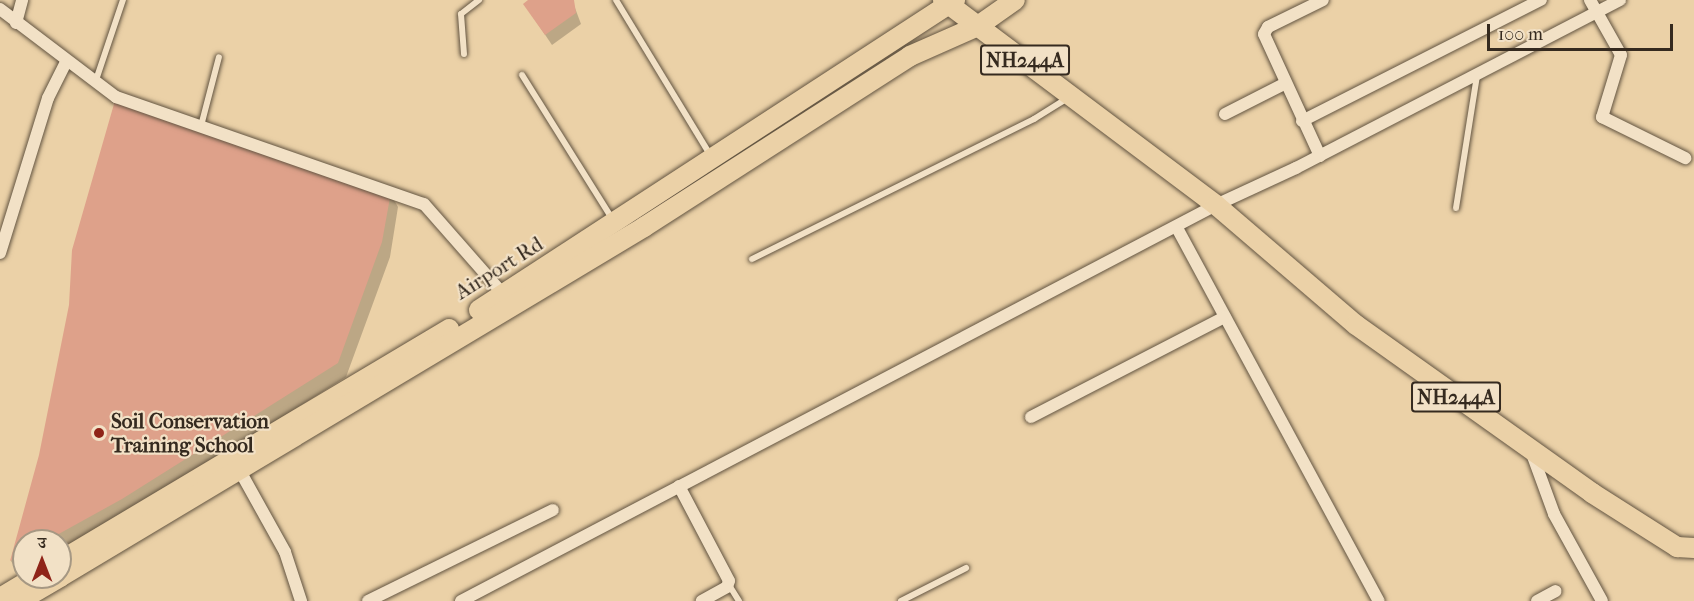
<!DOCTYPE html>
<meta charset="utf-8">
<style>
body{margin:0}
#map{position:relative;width:1694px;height:601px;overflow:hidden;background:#ebd1a7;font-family:"IM FELL French Canon","Noto Serif Devanagari",serif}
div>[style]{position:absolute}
.shadow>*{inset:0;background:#0003}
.building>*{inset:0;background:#dea18a}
.roads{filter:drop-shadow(0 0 2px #625441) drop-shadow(0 0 2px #625441)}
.service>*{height:6px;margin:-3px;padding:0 3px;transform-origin:3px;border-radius:3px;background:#f2e1c6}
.minor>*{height:12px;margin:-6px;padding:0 6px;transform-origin:6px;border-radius:6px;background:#f2e1c6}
.primary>*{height:20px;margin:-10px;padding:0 10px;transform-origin:10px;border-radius:10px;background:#ebd1a7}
.trunk>*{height:20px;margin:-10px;padding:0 10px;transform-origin:10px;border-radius:10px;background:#ebd1a7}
.dots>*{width:16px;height:16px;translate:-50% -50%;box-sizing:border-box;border:3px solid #f2e1c6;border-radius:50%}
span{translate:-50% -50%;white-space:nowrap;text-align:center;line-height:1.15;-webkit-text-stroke:4.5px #f2e1c6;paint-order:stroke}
.shield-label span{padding:2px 4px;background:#f2e1c6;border:2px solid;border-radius:4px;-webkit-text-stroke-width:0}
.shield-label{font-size:20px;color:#352a1f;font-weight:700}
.street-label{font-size:21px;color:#352a1f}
.poi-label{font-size:21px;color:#352a1f;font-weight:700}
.left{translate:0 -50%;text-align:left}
.north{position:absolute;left:12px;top:529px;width:60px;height:60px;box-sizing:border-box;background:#f2e1c6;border:2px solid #a69883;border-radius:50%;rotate:0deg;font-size:16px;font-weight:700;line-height:24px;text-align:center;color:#352a1f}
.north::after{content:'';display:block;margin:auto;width:21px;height:27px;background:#8f2418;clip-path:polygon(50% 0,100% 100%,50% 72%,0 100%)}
.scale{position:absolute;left:1487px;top:24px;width:186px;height:27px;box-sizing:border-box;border:3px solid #352a1f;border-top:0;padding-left:8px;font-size:18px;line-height:21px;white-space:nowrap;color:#352a1f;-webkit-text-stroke:4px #f2e1c6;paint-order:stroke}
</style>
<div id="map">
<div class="shadow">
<i style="clip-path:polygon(531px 0,572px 0,581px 24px,552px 45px,525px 5px)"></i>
<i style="clip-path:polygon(390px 193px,398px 207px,390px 257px,346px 377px,130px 513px,60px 551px,60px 541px,24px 541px,24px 571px,19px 574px,11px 561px,40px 455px)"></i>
</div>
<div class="building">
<i style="clip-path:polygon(528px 0,574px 0,576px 13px,545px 35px,523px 4px)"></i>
<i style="clip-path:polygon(116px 97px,391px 192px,382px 242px,338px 363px,122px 499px,46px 541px,24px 541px,24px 553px,10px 561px,39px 455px,69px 305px,72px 250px)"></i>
</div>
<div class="roads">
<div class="service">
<i style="left:616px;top:0;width:183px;rotate:58.7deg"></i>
<i style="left:464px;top:54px;width:40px;rotate:-94.3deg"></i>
<i style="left:461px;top:14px;width:23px;rotate:-38deg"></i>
<i style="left:522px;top:75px;width:171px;rotate:57.9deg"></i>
<i style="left:95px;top:83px;width:88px;rotate:-71.4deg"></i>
<i style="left:201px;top:126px;width:71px;rotate:-75.4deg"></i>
<i style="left:1456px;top:208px;width:134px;rotate:-81deg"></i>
<i style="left:752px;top:259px;width:315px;rotate:-26.4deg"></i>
<i style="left:1034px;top:119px;width:39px;rotate:-32deg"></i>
<i style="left:729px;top:585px;width:19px;rotate:58deg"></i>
<i style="left:901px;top:601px;width:73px;rotate:-26.9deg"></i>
</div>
<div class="minor">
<i style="left:1590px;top:0;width:63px;rotate:60.6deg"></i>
<i style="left:1621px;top:55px;width:65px;rotate:107deg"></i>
<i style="left:1602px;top:117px;width:93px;rotate:26.3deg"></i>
<i style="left:0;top:9px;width:146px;rotate:37.2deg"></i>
<i style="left:116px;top:97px;width:326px;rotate:19.2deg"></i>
<i style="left:424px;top:204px;width:121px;rotate:48.7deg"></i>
<i style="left:16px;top:23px;width:24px;rotate:-75deg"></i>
<i style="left:1225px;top:114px;width:66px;rotate:-27deg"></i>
<i style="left:1302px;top:121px;width:268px;rotate:-26.9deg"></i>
<i style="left:1320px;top:156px;width:134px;rotate:-114.7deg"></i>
<i style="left:1264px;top:34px;width:8px;rotate:-60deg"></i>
<i style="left:1268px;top:27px;width:61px;rotate:-26.1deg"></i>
<i style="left:1177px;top:228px;width:424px;rotate:61.6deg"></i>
<i style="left:0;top:253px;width:162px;rotate:-72.8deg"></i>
<i style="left:48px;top:98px;width:40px;rotate:-63.4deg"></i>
<i style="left:1031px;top:417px;width:218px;rotate:-27.3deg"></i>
<i style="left:1531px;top:451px;width:67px;rotate:69.9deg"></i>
<i style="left:1554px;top:514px;width:99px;rotate:61.1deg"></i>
<i style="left:240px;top:471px;width:93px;rotate:60.9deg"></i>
<i style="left:285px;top:552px;width:52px;rotate:71.9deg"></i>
<i style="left:679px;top:486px;width:107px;rotate:62.2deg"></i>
<i style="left:729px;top:581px;width:6px;rotate:108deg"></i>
<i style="left:727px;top:587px;width:29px;rotate:151deg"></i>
<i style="left:368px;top:601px;width:206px;rotate:-26.2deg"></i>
<i style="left:461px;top:601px;width:853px;rotate:-27.68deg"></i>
<i style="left:1216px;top:205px;width:88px;rotate:-24.8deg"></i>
<i style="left:1296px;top:168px;width:365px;rotate:-27.4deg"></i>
<i style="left:1537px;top:601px;width:21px;rotate:-28deg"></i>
</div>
<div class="primary">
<i style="left:479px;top:310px;width:568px;rotate:-33.07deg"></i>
<i style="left:60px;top:561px;width:453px;rotate:-30.8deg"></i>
<i style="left:60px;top:577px;width:681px;rotate:-30.93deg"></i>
<i style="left:644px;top:227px;width:316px;rotate:-32.7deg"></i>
<i style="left:910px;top:56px;width:74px;rotate:-23.8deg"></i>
<i style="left:978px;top:26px;width:45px;rotate:-35.1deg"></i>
<i style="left:0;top:598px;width:33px;rotate:-31deg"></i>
<i style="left:19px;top:601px;width:48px;rotate:-30.3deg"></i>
</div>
<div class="trunk">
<i style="left:943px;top:0;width:341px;rotate:36.9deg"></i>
<i style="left:1216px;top:205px;width:184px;rotate:40.6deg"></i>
<i style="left:1356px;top:325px;width:290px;rotate:35.4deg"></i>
<i style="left:1592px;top:493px;width:101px;rotate:32.4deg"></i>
<i style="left:1677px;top:547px;width:17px;rotate:3deg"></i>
</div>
</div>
<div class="dots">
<i style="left:99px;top:433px;background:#8f2418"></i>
</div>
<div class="shield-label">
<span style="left:1025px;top:60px">NH244A</span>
<span style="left:1456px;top:397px">NH244A</span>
</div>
<div class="street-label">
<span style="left:499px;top:268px;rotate:-32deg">Airport Rd</span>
</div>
<div class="poi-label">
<span class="left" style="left:111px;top:433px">Soil Conservation<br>Training School</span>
</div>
<div class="north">उ</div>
<div class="scale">100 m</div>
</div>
